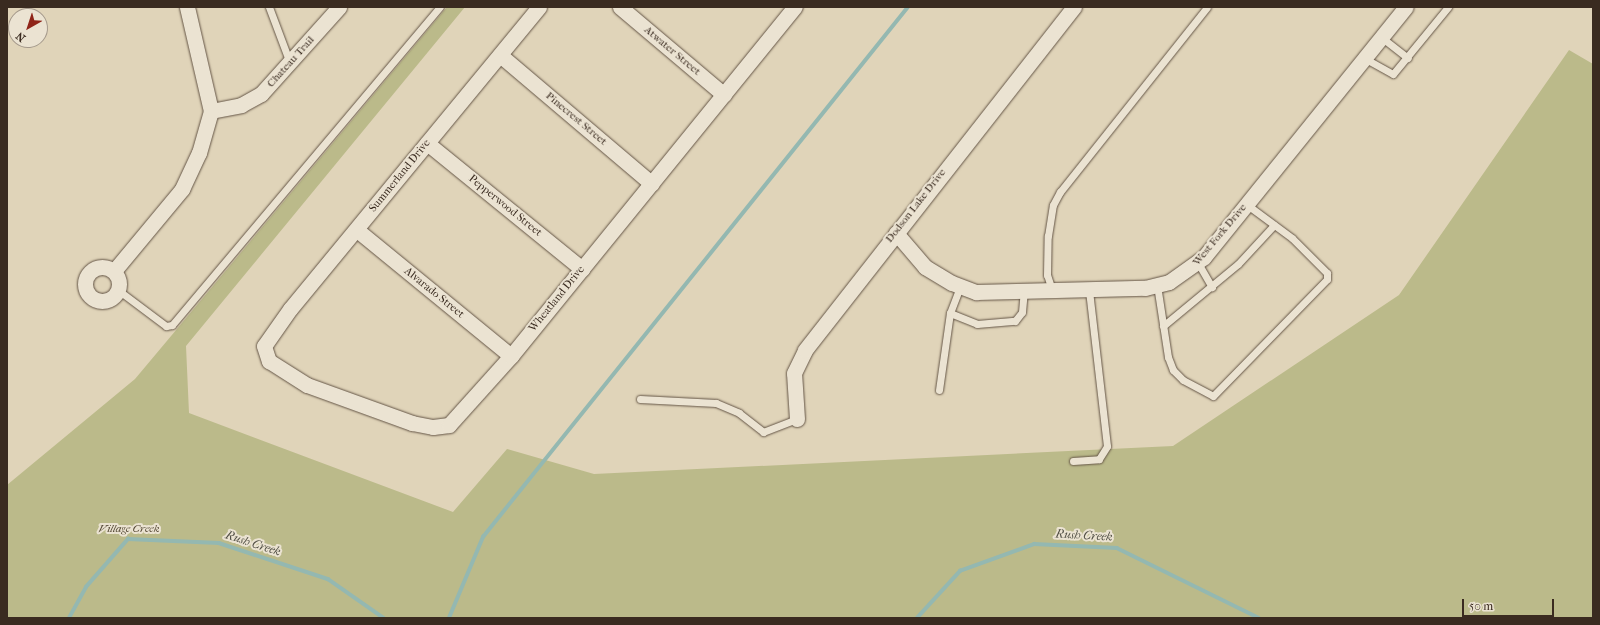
<!DOCTYPE html>
<style>
body{margin:0}
#map{position:relative;width:1600px;height:625px;overflow:hidden;background:#e0d4b9;font-family:"IM FELL French Canon",serif}
div>[style]{position:absolute}
.green>*{inset:0;background:#bbba8a}
.stream>*{height:3.5px;margin:-1.75px;padding:0 1.75px;transform-origin:1.75px;border-radius:1.75px;background:#94b8b1}
.roads{filter:drop-shadow(0 0 1px #645546) drop-shadow(0 0 1px #645546)}
.service>*{height:7px;margin:-3.5px;padding:0 3.5px;transform-origin:3.5px;border-radius:3.5px;background:#ebe3d2}
.minor>*{height:15px;margin:-7.5px;padding:0 7.5px;transform-origin:7.5px;border-radius:7.5px;background:#ebe3d2}
.minor>.ring{margin:-7.5px;padding:0;box-sizing:content-box;background:none;border:15px solid #ebe3d2;border-radius:50%}
span{translate:-50% -50%;white-space:nowrap;text-align:center;line-height:1.15;-webkit-text-stroke:4px #ebe3d2;paint-order:stroke}
.street-label{font-size:11px;color:#3a2b20}
.park-label{font-size:11px;color:#544835;font-style:italic}
.water-label{font-size:12px;color:#504e44;font-style:italic}
.frame{position:absolute;inset:0;border:8px solid #3a2b20;pointer-events:none}
.north{position:absolute;left:8px;top:8px;width:40px;height:40px;box-sizing:border-box;background:#ebe3d2;border:1px solid #a4998b;border-radius:50%;rotate:219deg;font-size:11px;font-weight:700;line-height:16px;text-align:center;color:#3a2b20}
.north::after{content:'';display:block;margin:auto;width:14px;height:18px;background:#8f2418;clip-path:polygon(50% 0,100% 100%,50% 72%,0 100%)}
.scale{position:absolute;left:1462px;top:599px;width:92px;height:18px;box-sizing:border-box;border:2px solid #3a2b20;border-top:0;padding-left:5px;font-size:12px;line-height:14px;white-space:nowrap;color:#3a2b20;-webkit-text-stroke:3px #ebe3d2;paint-order:stroke}
</style>
<div id="map">
<div class="green">
<i style="clip-path:polygon(447px 7px,465px 7px,186px 346px,189px 413px,453px 512px,507px 449px,594px 474px,1173px 446px,1399px 295px,1569px 50px,1593px 64px,1593px 618px,7px 618px,7px 485px,135px 379px)"></i>
</div>
<div class="stream">
<i style="left:69px;top:618px;width:35px;rotate:-61deg"></i>
<i style="left:86px;top:587px;width:64px;rotate:-48.8deg"></i>
<i style="left:128px;top:539px;width:91px;rotate:2.5deg"></i>
<i style="left:219px;top:543px;width:115px;rotate:18.3deg"></i>
<i style="left:328px;top:579px;width:68px;rotate:34.9deg"></i>
<i style="left:449px;top:618px;width:88px;rotate:-67.2deg"></i>
<i style="left:483px;top:537px;width:679px;rotate:-51.27deg"></i>
<i style="left:917px;top:618px;width:64px;rotate:-47.5deg"></i>
<i style="left:960px;top:571px;width:79px;rotate:-20deg"></i>
<i style="left:1034px;top:544px;width:83px;rotate:2.8deg"></i>
<i style="left:1117px;top:548px;width:158px;rotate:26.2deg"></i>
</div>
<div class="roads">
<div class="service">
<i style="left:269px;top:7px;width:60px;rotate:69.4deg"></i>
<i style="left:1381px;top:37px;width:34px;rotate:38deg"></i>
<i style="left:1364px;top:58px;width:33px;rotate:29deg"></i>
<i style="left:1393px;top:74px;width:87px;rotate:-50.6deg"></i>
<i style="left:1198px;top:263px;width:28px;rotate:60deg"></i>
<i style="left:1157px;top:285px;width:73px;rotate:81.3deg"></i>
<i style="left:1168px;top:357px;width:14px;rotate:69deg"></i>
<i style="left:1173px;top:370px;width:14px;rotate:45deg"></i>
<i style="left:1183px;top:380px;width:34px;rotate:28deg"></i>
<i style="left:1213px;top:396px;width:163px;rotate:-45.7deg"></i>
<i style="left:1327px;top:279px;width:6px;rotate:-90deg"></i>
<i style="left:1327px;top:273px;width:49px;rotate:-135deg"></i>
<i style="left:1292px;top:238px;width:57px;rotate:-143.5deg"></i>
<i style="left:118px;top:290px;width:60px;rotate:36.9deg"></i>
<i style="left:166px;top:326px;width:6px;rotate:-9deg"></i>
<i style="left:172px;top:325px;width:416px;rotate:-49.9deg"></i>
<i style="left:1052px;top:290px;width:16px;rotate:-108deg"></i>
<i style="left:1047px;top:275px;width:39px;rotate:-89deg"></i>
<i style="left:1048px;top:236px;width:31px;rotate:-81deg"></i>
<i style="left:1053px;top:205px;width:15px;rotate:-62deg"></i>
<i style="left:1060px;top:192px;width:236px;rotate:-51.5deg"></i>
<i style="left:950px;top:313px;width:29px;rotate:22deg"></i>
<i style="left:977px;top:324px;width:38px;rotate:-5deg"></i>
<i style="left:1015px;top:321px;width:11px;rotate:-52deg"></i>
<i style="left:1022px;top:312px;width:21px;rotate:-85deg"></i>
<i style="left:1163px;top:326px;width:97px;rotate:-39.6deg"></i>
<i style="left:1238px;top:264px;width:53px;rotate:-47.3deg"></i>
<i style="left:939px;top:390px;width:78px;rotate:-81.9deg"></i>
<i style="left:950px;top:313px;width:28px;rotate:-69deg"></i>
<i style="left:640px;top:399px;width:76px;rotate:3deg"></i>
<i style="left:716px;top:403px;width:25px;rotate:23deg"></i>
<i style="left:739px;top:413px;width:31px;rotate:38deg"></i>
<i style="left:763px;top:432px;width:36px;rotate:-21deg"></i>
<i style="left:1073px;top:461px;width:26px;rotate:-4deg"></i>
<i style="left:1099px;top:459px;width:15px;rotate:-58deg"></i>
<i style="left:1107px;top:446px;width:157px;rotate:-96.6deg"></i>
</div>
<div class="minor">
<i style="left:539px;top:7px;width:391px;rotate:129.5deg"></i>
<i style="left:290px;top:309px;width:45px;rotate:125.1deg"></i>
<i style="left:264px;top:346px;width:16px;rotate:72deg"></i>
<i style="left:269px;top:361px;width:45px;rotate:32.3deg"></i>
<i style="left:307px;top:385px;width:112px;rotate:19.9deg"></i>
<i style="left:412px;top:423px;width:21px;rotate:11deg"></i>
<i style="left:433px;top:427px;width:16px;rotate:-7deg"></i>
<i style="left:449px;top:425px;width:93px;rotate:-48.1deg"></i>
<i style="left:511px;top:356px;width:450px;rotate:-50.9deg"></i>
<i style="left:620px;top:7px;width:136px;rotate:40.2deg"></i>
<i style="left:500px;top:55px;width:199px;rotate:40.3deg"></i>
<i style="left:211px;top:111px;width:31px;rotate:-11deg"></i>
<i style="left:241px;top:105px;width:23px;rotate:-29deg"></i>
<i style="left:261px;top:94px;width:117px;rotate:-48.1deg"></i>
<i style="left:427px;top:143px;width:200px;rotate:39.1deg"></i>
<i style="left:357px;top:230px;width:199px;rotate:39.3deg"></i>
<i style="left:896px;top:233px;width:45px;rotate:49.5deg"></i>
<i style="left:925px;top:267px;width:31px;rotate:31deg"></i>
<i style="left:952px;top:283px;width:26px;rotate:21deg"></i>
<i style="left:976px;top:292px;width:169px;rotate:-1.4deg"></i>
<i style="left:1145px;top:288px;width:25px;rotate:-14deg"></i>
<i style="left:1169px;top:282px;width:43px;rotate:-35.5deg"></i>
<i style="left:1204px;top:257px;width:321px;rotate:-51.1deg"></i>
<i class="ring" style="left:85px;top:267px;width:19px;height:19px"></i>
<i style="left:114px;top:271px;width:107px;rotate:-50.3deg"></i>
<i style="left:182px;top:189px;width:40px;rotate:-65deg"></i>
<i style="left:199px;top:153px;width:44px;rotate:-74.1deg"></i>
<i style="left:211px;top:111px;width:107px;rotate:-103deg"></i>
<i style="left:797px;top:419px;width:46px;rotate:-93.7deg"></i>
<i style="left:794px;top:373px;width:25px;rotate:-64deg"></i>
<i style="left:805px;top:350px;width:436px;rotate:-51.9deg"></i>
</div>
</div>
<div class="street-label">
<span style="left:672px;top:51px;rotate:40deg">Atwater Street</span>
<span style="left:291px;top:62px;rotate:-48deg">Chateau Trail</span>
<span style="left:576px;top:119px;rotate:40deg">Pinecrest Street</span>
<span style="left:400px;top:176px;rotate:-51deg">Summerland Drive</span>
<span style="left:505px;top:206px;rotate:39deg">Pepperwood Street</span>
<span style="left:916px;top:206px;rotate:-52deg">Dodson Lake Drive</span>
<span style="left:1220px;top:235px;rotate:-50deg">West Fork Drive</span>
<span style="left:434px;top:293px;rotate:39deg">Alvarado Street</span>
<span style="left:557px;top:299px;rotate:-51deg">Wheatland Drive</span>
</div>
<div class="park-label">
<span style="left:129px;top:529px">Village Creek</span>
</div>
<div class="water-label">
<span style="left:1084px;top:536px;rotate:3deg">Rush Creek</span>
<span style="left:253px;top:544px;rotate:18deg">Rush Creek</span>
</div>
<div class="frame"></div>
<div class="north">N</div>
<div class="scale">50 m</div>
</div>
